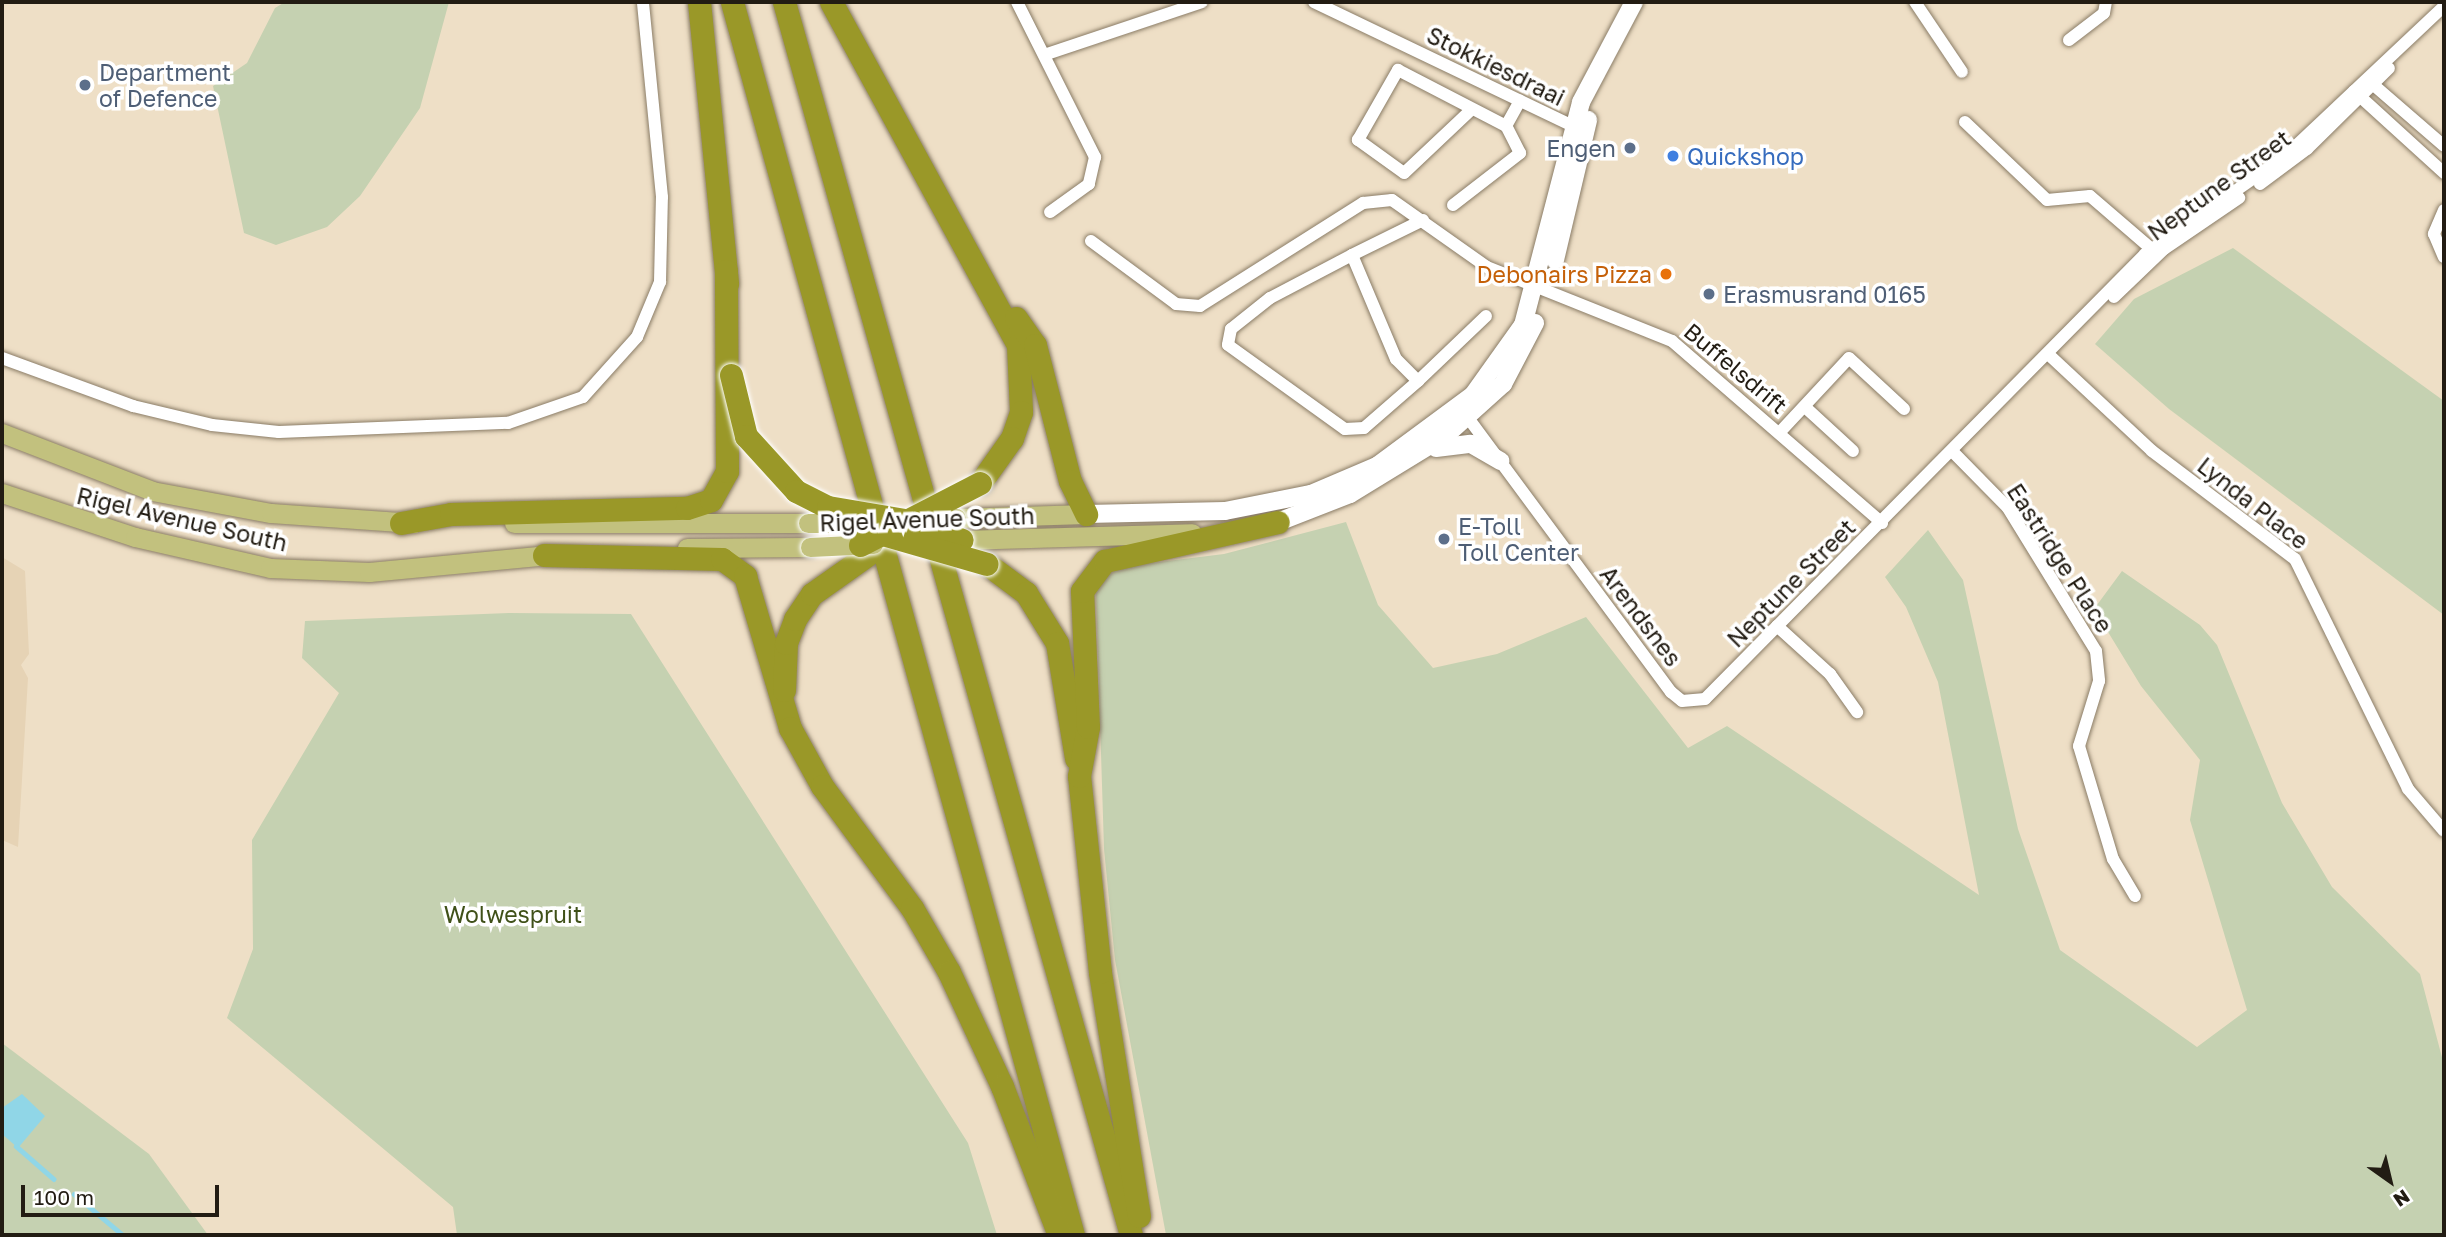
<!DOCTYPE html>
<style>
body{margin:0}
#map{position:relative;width:2446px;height:1237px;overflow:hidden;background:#eedfc6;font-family:"Golos Text",sans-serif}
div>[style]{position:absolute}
.built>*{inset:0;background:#e6d3b5}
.green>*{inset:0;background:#c5d1b1}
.water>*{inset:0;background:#90d6e7}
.stream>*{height:4.5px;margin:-2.25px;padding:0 2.25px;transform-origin:2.25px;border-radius:2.25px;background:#90d6e7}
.roads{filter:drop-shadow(0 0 2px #8a7c66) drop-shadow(0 0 2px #8a7c66)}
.minor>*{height:12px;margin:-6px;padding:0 6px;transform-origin:6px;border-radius:6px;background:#fff}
.secondary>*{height:18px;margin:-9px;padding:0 9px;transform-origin:9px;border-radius:9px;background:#fff}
.primary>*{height:19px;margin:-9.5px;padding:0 9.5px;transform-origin:9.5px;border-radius:9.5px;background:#c2c17e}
.motorway>*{height:23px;margin:-11.5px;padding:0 11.5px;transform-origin:11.5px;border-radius:11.5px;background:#9a9828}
.bridges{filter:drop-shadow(0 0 2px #fff) drop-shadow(0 0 2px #fff)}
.primary-bridge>*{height:19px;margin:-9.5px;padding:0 9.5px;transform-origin:9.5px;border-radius:9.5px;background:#c2c17e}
.motorway-bridge>*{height:23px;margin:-11.5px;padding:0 11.5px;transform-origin:11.5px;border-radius:11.5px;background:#9a9828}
.dots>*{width:19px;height:19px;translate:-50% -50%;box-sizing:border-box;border:4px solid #fff;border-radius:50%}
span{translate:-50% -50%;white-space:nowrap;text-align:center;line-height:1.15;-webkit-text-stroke:7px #fff;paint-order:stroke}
.street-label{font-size:23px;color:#221c13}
.service-label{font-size:23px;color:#4e5e75}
.left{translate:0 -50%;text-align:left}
.right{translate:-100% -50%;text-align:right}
.shop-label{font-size:23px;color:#366cbe}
.food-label{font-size:23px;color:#c56008}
.park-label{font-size:23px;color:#3f5018}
.frame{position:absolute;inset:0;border:4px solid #221c13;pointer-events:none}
.north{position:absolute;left:2355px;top:1146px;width:70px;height:70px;-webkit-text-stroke:5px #fff;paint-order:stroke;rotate:146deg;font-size:19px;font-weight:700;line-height:28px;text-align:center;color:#221c13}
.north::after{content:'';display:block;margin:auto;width:24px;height:32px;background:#221c13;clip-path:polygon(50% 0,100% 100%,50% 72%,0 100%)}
.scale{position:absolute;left:21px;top:1185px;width:198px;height:32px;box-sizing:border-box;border:4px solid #221c13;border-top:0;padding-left:9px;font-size:21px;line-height:24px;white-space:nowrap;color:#221c13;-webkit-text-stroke:5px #fff;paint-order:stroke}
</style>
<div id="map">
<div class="built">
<i style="clip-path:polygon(2px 557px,25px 571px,29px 654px,21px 665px,28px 678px,18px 847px,2px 840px)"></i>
</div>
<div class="green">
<i style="clip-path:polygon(285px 2px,449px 2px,420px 108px,360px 196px,327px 227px,276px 245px,244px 233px,213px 86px,247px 63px,275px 8px)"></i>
<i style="clip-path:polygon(2233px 248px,2444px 401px,2444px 615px,2169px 409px,2095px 344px,2134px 299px)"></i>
<i style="clip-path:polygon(1346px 522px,1378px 605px,1433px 668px,1497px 654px,1586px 617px,1688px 748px,1727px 726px,1979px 895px,1938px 682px,1906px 607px,1885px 577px,1928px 530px,1963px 580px,2018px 829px,2060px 950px,2197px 1047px,2247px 1010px,2190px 820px,2200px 760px,2141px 686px,2094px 609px,2122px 571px,2200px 625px,2217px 645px,2282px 803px,2332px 887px,2420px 974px,2444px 1065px,2444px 1235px,1166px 1235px,1115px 960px,1104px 849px,1096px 593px,1109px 574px,1127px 566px,1224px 554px)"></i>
<i style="clip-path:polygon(509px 613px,631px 614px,968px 1143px,997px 1235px,457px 1235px,453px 1207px,227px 1018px,253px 949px,252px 840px,339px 693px,302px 658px,305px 621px)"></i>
<i style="clip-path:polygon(2px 1043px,149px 1154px,208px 1235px,2px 1235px)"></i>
</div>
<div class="water">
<i style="clip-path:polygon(22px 1094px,45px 1116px,18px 1148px,2px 1134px,2px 1108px)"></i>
</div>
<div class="stream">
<i style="left:16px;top:1146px;width:50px;rotate:41deg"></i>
<i style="left:74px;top:1194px;width:64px;rotate:39.9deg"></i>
</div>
<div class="roads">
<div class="minor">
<i style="left:1017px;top:2px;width:174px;rotate:63.3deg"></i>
<i style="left:1095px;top:157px;width:28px;rotate:103deg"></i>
<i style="left:1089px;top:184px;width:48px;rotate:144.3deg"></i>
<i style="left:1314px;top:2px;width:296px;rotate:25.6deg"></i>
<i style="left:1915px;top:2px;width:84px;rotate:56.1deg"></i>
<i style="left:2069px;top:40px;width:44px;rotate:-37.6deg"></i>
<i style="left:2104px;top:13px;width:11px;rotate:-80deg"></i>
<i style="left:1047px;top:54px;width:163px;rotate:-18.5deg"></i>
<i style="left:2369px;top:81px;width:99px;rotate:40.9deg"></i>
<i style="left:2354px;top:91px;width:122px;rotate:42.3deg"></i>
<i style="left:1472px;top:109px;width:93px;rotate:136.7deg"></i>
<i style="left:1404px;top:173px;width:57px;rotate:-144.3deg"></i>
<i style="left:1358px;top:140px;width:81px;rotate:-60.3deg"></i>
<i style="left:1398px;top:70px;width:122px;rotate:27.4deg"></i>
<i style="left:1506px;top:126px;width:29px;rotate:-61deg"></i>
<i style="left:1965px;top:122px;width:113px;rotate:43.6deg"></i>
<i style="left:2047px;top:200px;width:43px;rotate:-5.3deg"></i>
<i style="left:2090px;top:196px;width:86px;rotate:40.7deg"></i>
<i style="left:2260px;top:184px;width:59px;rotate:-36.7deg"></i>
<i style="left:2307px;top:149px;width:115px;rotate:-44.6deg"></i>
<i style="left:1453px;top:205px;width:85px;rotate:-37.8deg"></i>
<i style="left:1520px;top:153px;width:30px;rotate:-117deg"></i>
<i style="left:2444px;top:210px;width:26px;rotate:113deg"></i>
<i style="left:2434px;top:234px;width:25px;rotate:67deg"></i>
<i style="left:1423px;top:220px;width:79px;rotate:153.8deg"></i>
<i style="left:1352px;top:255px;width:113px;rotate:67.1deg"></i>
<i style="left:1396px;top:359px;width:31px;rotate:45deg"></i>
<i style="left:1418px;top:381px;width:94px;rotate:-43.7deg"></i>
<i style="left:1091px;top:241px;width:106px;rotate:36.5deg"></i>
<i style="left:1176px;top:304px;width:24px;rotate:5deg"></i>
<i style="left:1200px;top:306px;width:193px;rotate:-32.3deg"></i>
<i style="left:1363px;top:203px;width:29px;rotate:-6deg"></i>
<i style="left:1392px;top:200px;width:116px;rotate:35.2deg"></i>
<i style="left:1487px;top:267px;width:199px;rotate:21.8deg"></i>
<i style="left:1672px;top:341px;width:278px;rotate:40.9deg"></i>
<i style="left:1352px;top:255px;width:93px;rotate:152.3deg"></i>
<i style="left:1270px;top:298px;width:50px;rotate:141.5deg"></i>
<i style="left:1231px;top:329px;width:16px;rotate:101deg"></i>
<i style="left:1228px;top:345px;width:144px;rotate:35.7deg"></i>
<i style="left:1345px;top:429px;width:19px;rotate:-3deg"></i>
<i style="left:1364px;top:428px;width:72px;rotate:-41deg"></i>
<i style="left:2114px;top:297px;width:69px;rotate:-43.8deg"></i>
<i style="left:2164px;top:249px;width:91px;rotate:-34.2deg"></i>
<i style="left:2048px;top:354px;width:142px;rotate:43deg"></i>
<i style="left:2152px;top:451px;width:179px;rotate:37.1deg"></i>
<i style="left:2295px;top:559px;width:256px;rotate:63.8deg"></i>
<i style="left:2408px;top:789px;width:55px;rotate:49.4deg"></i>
<i style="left:2px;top:358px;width:140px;rotate:20.1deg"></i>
<i style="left:133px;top:406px;width:81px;rotate:13.5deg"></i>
<i style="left:212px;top:425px;width:67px;rotate:6deg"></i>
<i style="left:279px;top:432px;width:229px;rotate:-2.3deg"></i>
<i style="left:508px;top:423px;width:79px;rotate:-19.1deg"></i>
<i style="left:583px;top:397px;width:81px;rotate:-48deg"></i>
<i style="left:637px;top:337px;width:60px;rotate:-67.3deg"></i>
<i style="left:660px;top:282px;width:85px;rotate:-88.7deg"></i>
<i style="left:662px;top:197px;width:196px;rotate:-95.6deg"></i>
<i style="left:1805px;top:407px;width:65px;rotate:42.5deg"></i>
<i style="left:1463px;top:411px;width:350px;rotate:53.5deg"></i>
<i style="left:1671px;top:692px;width:14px;rotate:39deg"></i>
<i style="left:1682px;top:701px;width:23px;rotate:-5deg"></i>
<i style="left:1705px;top:699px;width:626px;rotate:-45.32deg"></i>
<i style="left:2145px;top:254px;width:169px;rotate:-34.9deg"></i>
<i style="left:2284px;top:157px;width:220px;rotate:-43.3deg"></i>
<i style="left:1780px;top:432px;width:101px;rotate:-47deg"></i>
<i style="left:1849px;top:358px;width:75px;rotate:42.8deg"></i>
<i style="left:1953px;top:452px;width:78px;rotate:45.5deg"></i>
<i style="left:2008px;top:508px;width:168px;rotate:58.4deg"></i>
<i style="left:2096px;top:651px;width:30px;rotate:84deg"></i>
<i style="left:2099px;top:681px;width:68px;rotate:107.1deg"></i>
<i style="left:2079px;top:746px;width:118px;rotate:73.3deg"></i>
<i style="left:2113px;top:859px;width:43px;rotate:59.3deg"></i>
<i style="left:1777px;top:626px;width:72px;rotate:42.2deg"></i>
<i style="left:1830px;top:674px;width:47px;rotate:54.6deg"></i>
</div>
<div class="secondary">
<i style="left:1555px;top:260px;width:144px;rotate:-76.7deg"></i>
<i style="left:1436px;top:448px;width:35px;rotate:-7deg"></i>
<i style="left:1471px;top:444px;width:34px;rotate:30deg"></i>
<i style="left:1086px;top:514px;width:139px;rotate:-1.2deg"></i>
<i style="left:1225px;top:511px;width:88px;rotate:-11.2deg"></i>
<i style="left:1311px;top:494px;width:72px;rotate:-23deg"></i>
<i style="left:1377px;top:466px;width:119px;rotate:-36.5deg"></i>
<i style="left:1473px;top:395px;width:86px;rotate:-54.5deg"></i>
<i style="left:1523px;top:325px;width:230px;rotate:-75.4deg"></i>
<i style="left:1581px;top:102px;width:113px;rotate:-62.1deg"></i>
<i style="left:1278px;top:522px;width:77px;rotate:-21.3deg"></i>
<i style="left:1350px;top:494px;width:111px;rotate:-31.4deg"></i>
<i style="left:1445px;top:436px;width:78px;rotate:-41.9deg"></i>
<i style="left:1503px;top:384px;width:69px;rotate:-62.3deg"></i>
</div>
<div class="primary">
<i style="left:2px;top:433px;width:161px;rotate:21.1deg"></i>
<i style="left:152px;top:491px;width:121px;rotate:10.5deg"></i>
<i style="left:271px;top:513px;width:143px;rotate:4deg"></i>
<i style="left:2px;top:493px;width:140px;rotate:18.3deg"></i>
<i style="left:135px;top:537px;width:139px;rotate:12.9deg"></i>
<i style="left:270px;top:568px;width:99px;rotate:2.3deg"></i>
<i style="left:369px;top:572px;width:191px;rotate:-5.4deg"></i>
<i style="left:956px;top:518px;width:130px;rotate:-1.8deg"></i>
<i style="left:514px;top:523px;width:294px"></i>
<i style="left:962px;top:540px;width:230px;rotate:-1.7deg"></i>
<i style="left:687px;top:548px;width:123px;rotate:-0.5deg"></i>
</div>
<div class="motorway">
<i style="left:699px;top:2px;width:283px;rotate:84.3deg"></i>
<i style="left:732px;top:2px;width:1279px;rotate:74.54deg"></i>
<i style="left:784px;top:2px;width:1281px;rotate:74.28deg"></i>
<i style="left:831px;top:2px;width:391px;rotate:61.4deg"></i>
<i style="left:1018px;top:345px;width:67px;rotate:87.4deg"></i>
<i style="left:1021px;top:412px;width:28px;rotate:109deg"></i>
<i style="left:1012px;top:438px;width:55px;rotate:125.4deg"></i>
<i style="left:1016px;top:318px;width:33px;rotate:55deg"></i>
<i style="left:1035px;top:345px;width:140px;rotate:75.6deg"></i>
<i style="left:1070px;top:481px;width:37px;rotate:64deg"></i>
<i style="left:401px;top:523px;width:51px;rotate:-10.2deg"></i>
<i style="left:451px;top:514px;width:236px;rotate:-1.5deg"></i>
<i style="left:687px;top:508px;width:25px;rotate:-18deg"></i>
<i style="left:711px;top:500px;width:33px;rotate:-61deg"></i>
<i style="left:727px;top:471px;width:200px;rotate:-90.3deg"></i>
<i style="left:544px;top:555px;width:178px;rotate:1.3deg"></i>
<i style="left:722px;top:559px;width:29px;rotate:36deg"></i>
<i style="left:745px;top:576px;width:159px;rotate:73.5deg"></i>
<i style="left:790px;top:728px;width:66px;rotate:61.1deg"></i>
<i style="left:822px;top:786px;width:152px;rotate:53.6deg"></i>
<i style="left:912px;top:908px;width:74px;rotate:60deg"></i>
<i style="left:949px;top:972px;width:126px;rotate:65.1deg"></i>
<i style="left:1002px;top:1086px;width:160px;rotate:69.1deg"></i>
<i style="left:987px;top:564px;width:49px;rotate:36.6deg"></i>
<i style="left:1026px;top:593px;width:59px;rotate:58.2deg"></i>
<i style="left:1057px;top:643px;width:117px;rotate:80.6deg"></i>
<i style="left:784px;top:690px;width:47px;rotate:-87.6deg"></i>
<i style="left:786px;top:643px;width:26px;rotate:-69deg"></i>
<i style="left:795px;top:619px;width:30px;rotate:-56deg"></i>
<i style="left:812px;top:594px;width:67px;rotate:-35.3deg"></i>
<i style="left:1139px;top:1216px;width:247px;rotate:-99.1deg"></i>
<i style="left:1100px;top:972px;width:197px;rotate:-96.1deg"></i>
<i style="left:1079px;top:776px;width:50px;rotate:-79.6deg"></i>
<i style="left:1088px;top:727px;width:136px;rotate:-92.5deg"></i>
<i style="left:1082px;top:591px;width:38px;rotate:-53deg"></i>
<i style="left:1105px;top:561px;width:177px;rotate:-12.7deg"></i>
</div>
</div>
<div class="bridges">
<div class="primary-bridge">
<i style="left:914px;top:521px;width:42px;rotate:-4.1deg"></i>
<i style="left:808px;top:523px;width:58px"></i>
<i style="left:810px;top:547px;width:63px;rotate:-2.7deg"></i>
</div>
<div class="motorway-bridge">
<i style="left:731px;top:375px;width:63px;rotate:76.2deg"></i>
<i style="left:746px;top:436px;width:74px;rotate:47.7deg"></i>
<i style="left:796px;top:491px;width:36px;rotate:27deg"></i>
<i style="left:828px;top:507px;width:84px;rotate:9.6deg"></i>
<i style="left:911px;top:521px;width:54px;rotate:20.4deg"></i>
<i style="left:851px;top:525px;width:141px;rotate:16deg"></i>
<i style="left:860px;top:545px;width:135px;rotate:-27.3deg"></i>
</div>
</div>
<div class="dots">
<i style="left:85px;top:85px;background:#5c6f8a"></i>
<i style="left:1630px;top:148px;background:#5c6f8a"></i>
<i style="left:1673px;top:156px;background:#3f7fe0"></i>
<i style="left:1666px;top:274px;background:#e8710a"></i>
<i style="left:1709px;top:294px;background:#5c6f8a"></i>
<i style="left:1444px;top:539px;background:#5c6f8a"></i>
</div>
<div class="street-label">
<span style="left:1496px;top:66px;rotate:26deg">Stokkiesdraai</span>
<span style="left:2219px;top:185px;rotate:-36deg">Neptune Street</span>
<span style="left:1736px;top:368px;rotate:40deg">Buffelsdrift</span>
<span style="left:2253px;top:503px;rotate:38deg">Lynda Place</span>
<span style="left:182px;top:519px;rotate:13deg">Rigel Avenue South</span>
<span style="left:927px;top:519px;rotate:-2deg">Rigel Avenue South</span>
<span style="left:2060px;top:558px;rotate:57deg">Eastridge Place</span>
<span style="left:1791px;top:583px;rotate:-45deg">Neptune Street</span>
<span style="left:1641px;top:616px;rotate:53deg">Arendsnes</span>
</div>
<div class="service-label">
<span class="left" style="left:99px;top:85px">Department<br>of Defence</span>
<span class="right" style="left:1616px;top:148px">Engen</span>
<span class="left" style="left:1723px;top:294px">Erasmusrand 0165</span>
<span class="left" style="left:1458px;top:539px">E-Toll<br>Toll Center</span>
</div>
<div class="shop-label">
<span class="left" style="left:1687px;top:156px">Quickshop</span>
</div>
<div class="food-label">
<span class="right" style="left:1652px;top:274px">Debonairs Pizza</span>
</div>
<div class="park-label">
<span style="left:513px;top:914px">Wolwespruit</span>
</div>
<div class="frame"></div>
<div class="north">N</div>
<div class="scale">100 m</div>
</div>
